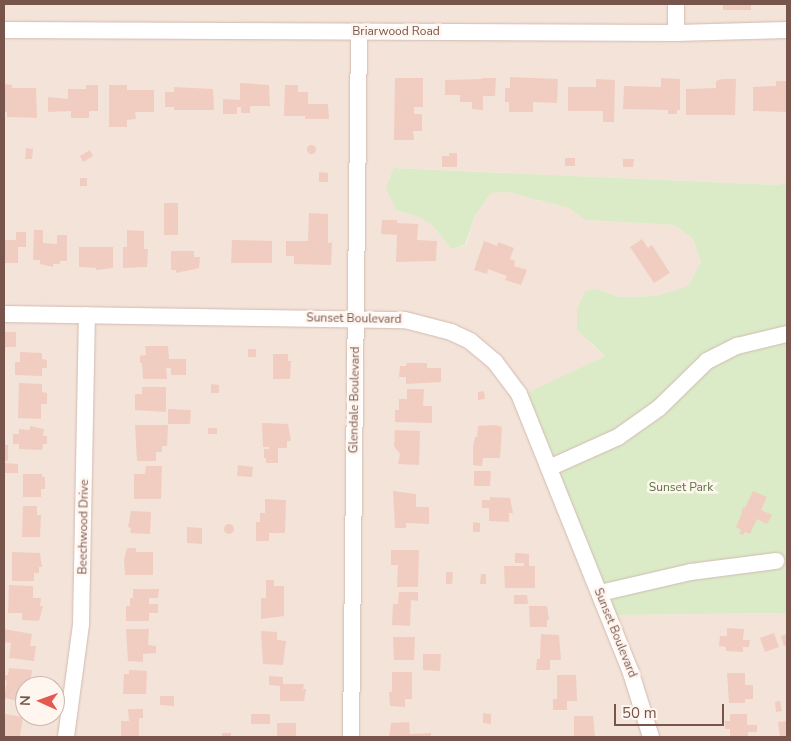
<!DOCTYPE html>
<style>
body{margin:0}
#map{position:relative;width:791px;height:741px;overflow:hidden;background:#fcf2e9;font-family:"Nunito Sans",sans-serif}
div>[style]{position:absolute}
.residential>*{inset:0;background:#f4e3d8}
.green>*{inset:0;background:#dbeac7}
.building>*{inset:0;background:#f1cdc1}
.round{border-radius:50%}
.roads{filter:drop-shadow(0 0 1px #d1bab1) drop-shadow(0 0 1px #d1bab1)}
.minor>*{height:16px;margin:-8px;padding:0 8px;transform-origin:8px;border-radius:8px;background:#fff}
span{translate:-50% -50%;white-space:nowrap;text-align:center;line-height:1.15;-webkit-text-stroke:5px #fff6f0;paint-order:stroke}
.street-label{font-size:12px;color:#77554d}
.park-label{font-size:12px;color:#597641}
.frame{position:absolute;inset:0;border:5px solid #77554d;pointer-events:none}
.north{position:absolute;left:15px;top:676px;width:50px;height:50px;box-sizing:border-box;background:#fff6f0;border:1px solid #c9b6af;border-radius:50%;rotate:272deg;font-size:14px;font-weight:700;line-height:20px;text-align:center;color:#77554d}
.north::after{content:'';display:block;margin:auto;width:18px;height:22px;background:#e45a51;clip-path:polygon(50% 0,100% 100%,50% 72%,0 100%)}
.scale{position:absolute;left:614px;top:704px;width:110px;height:22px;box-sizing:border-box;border:2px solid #77554d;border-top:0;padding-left:6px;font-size:15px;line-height:18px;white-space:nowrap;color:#77554d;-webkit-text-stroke:4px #fff6f0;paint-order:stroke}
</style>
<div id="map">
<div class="residential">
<i style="clip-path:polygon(evenodd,4px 4px,787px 4px,787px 182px,778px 185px,395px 168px,397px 211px,417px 216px,432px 225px,451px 249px,466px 245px,475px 216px,491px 193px,507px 192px,569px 208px,585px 220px,674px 225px,693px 239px,701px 262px,688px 286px,656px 296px,620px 297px,596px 289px,590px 343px,605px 356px,528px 393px,616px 615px,787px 613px,787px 737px,4px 737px,4px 4px,25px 686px,55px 686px,55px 716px,25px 716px,25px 686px)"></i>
</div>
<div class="green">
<i style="clip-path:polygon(394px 168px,778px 185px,787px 182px,787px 613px,616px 615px,527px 393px,605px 356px,577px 330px,577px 310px,585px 291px,596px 289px,620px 297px,656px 296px,688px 286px,701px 262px,693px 239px,674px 225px,585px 220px,569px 208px,507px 192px,491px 193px,475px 216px,465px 245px,451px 249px,432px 225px,417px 216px,397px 211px,386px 188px)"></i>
</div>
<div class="building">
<i style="clip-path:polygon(723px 4px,751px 4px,751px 10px,723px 10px)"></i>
<i style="clip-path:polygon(510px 77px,558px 79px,557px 103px,533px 102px,533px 112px,509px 112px,509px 102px,505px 102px,505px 88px,510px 88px)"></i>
<i style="clip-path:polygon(395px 78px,423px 78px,423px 107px,414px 107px,414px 114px,422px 114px,422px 131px,413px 131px,414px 140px,394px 140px)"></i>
<i style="clip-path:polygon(482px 78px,496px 78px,495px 96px,483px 96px,483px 110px,472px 109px,472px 102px,460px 102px,460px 95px,445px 95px,445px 80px,482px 79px)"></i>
<i style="clip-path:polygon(661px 78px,680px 79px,680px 110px,677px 110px,677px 114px,668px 114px,668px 110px,623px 109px,624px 86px,661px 87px)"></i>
<i style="clip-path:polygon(596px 79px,615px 80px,614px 122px,603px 122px,603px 111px,568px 111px,568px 87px,596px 87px)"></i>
<i style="clip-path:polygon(722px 79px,736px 79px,735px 115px,686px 115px,686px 89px,716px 88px,716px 81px)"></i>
<i style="clip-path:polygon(776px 81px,787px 81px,787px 112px,753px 111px,753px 87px,776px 86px)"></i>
<i style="clip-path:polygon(240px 83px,269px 85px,270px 106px,250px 106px,250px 113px,241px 113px,241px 107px,237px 107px,237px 114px,223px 114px,223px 99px,240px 100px)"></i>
<i style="clip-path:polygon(4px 84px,12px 85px,12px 88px,36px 88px,37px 118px,7px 117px,7px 112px,4px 112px)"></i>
<i style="clip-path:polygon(86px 85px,98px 85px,98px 111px,89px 111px,89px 118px,71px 118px,71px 111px,48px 112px,48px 97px,68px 99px,68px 89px,86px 89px)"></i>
<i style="clip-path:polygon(109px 85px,127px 85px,127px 90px,154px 90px,154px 112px,135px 112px,136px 119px,127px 120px,127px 127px,109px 127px)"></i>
<i style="clip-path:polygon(285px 85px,298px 85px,298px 92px,308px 92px,308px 104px,328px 104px,329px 119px,305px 119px,305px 116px,284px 116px)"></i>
<i style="clip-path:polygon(174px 87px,213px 89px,214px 110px,174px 110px,174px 107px,165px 107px,165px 92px,174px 92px)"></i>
<i class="round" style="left:306.5px;top:144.5px;width:9px;height:9px"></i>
<i style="clip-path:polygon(26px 148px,33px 149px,32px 159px,25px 159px)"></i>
<i style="clip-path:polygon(90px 150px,93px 156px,83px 162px,80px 156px)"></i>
<i style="clip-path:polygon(449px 153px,457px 153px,457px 167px,442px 167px,442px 156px,449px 156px)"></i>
<i style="clip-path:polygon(565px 158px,575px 158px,575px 166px,565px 166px)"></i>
<i style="clip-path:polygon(623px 159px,634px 159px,633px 167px,623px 167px)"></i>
<i style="clip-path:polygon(319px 172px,328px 173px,328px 182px,319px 182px)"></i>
<i style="clip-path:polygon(80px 178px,87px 178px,87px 186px,80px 186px)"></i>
<i style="clip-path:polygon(164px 203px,178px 203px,178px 235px,164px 235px)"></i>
<i style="clip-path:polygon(309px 213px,328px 214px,328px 243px,332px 242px,331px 265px,294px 264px,294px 256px,286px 256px,286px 241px,308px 241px)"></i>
<i style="clip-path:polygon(382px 220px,397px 220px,397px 223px,418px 224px,417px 240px,437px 241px,436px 261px,396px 262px,397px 235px,381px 234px)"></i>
<i style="clip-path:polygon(34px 230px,43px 230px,43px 243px,57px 244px,57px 235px,67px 235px,67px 261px,60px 261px,60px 264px,53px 264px,53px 267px,40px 264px,40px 260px,33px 260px)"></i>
<i style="clip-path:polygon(127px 230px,144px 231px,144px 249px,148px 249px,147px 267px,123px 268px,123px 247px,127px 247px)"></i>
<i style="clip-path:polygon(16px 232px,26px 232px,26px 247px,18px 247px,18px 263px,4px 263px,4px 240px,16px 240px)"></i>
<i style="clip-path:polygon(642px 239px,648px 248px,652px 245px,670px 273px,654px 283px,630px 247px)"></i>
<i style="clip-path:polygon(232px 240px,272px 241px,272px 263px,231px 263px)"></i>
<i style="clip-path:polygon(484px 241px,497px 246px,498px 242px,514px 248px,510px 259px,515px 261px,514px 266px,527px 270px,521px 285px,505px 280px,507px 276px,488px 269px,487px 274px,474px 270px)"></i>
<i style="clip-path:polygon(79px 247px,113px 247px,113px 268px,96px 270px,96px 268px,79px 267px)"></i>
<i style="clip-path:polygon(171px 251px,194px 251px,194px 257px,200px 257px,199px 268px,176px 273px,176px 270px,171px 270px)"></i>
<i style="clip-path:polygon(4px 332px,16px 332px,16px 347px,4px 347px)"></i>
<i style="clip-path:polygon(145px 346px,168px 346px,169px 359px,186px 359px,186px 375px,171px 375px,171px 368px,166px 368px,167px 379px,143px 379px,142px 363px,140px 363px,140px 356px,146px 355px)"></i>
<i style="clip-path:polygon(248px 349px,256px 349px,256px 357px,248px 357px)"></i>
<i style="clip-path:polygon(20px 352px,42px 353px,42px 359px,47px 360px,47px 368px,42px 368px,42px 376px,15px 375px,15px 362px,20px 362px)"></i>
<i style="clip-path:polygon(273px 354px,288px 354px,288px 361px,291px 361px,290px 379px,273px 379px)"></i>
<i style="clip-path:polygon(407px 363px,427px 363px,427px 368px,441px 368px,441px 382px,406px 384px,406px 377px,399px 377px,400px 366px,406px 366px)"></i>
<i style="clip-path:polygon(19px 383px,42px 384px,42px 392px,47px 393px,47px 404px,41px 404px,41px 419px,18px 418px)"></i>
<i style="clip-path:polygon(211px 384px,219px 385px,219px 393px,211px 393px)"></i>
<i style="clip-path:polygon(142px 387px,166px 387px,166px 412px,135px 410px,135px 394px,142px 394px)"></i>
<i style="clip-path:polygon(407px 389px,424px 389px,423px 406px,432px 406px,432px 423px,395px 422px,395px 410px,399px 410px,399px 399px,407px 399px)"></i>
<i style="clip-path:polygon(484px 391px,485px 399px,478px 400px,478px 392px)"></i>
<i style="clip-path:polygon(168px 409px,191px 410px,190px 424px,168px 424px)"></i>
<i style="clip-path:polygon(262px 423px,288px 424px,291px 441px,287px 441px,287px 448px,278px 448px,278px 463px,266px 463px,266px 458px,264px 458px,264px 449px,269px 449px,269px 447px,263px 447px)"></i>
<i style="clip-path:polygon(135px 425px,168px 425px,167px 446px,162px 446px,162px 452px,156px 452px,156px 461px,137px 461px)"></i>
<i style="clip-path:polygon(495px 425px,502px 427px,500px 458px,483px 458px,482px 466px,473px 465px,473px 447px,475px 437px,477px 437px,478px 426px)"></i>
<i style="clip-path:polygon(30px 426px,44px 429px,43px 436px,47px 436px,47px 444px,43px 444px,42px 450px,19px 449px,19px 444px,13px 444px,13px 434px,19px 434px,19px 429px,30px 430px)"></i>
<i style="clip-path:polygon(208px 428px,217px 428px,217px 434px,208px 434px)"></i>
<i style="clip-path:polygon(395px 430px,420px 431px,419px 465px,398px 464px,400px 454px,394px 446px)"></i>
<i style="clip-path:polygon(4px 445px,8px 445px,8px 461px,4px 461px)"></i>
<i style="clip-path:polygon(4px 463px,18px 464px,18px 473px,4px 473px)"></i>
<i style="clip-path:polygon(238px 465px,253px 467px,252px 477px,237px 476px)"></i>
<i style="clip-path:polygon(146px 466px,162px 466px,161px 499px,134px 499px,134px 474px,145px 474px)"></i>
<i style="clip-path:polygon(474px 471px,491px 471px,490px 486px,474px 486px)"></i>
<i style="clip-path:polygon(23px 474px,42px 474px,42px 477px,45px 477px,45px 489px,41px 489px,41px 497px,23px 497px)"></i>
<i style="clip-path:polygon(393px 491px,416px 494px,416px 507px,429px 507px,429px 524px,406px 523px,406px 528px,395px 528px)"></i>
<i style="clip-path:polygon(753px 491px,767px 497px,761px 510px,772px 515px,767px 524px,757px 519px,750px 534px,745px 532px,743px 535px,739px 533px,741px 530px,736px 527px,742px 513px,741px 513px,743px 507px,745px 508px)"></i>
<i style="clip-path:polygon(490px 497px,510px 498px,513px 513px,509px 513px,509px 522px,489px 521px,489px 508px,482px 508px,482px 500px,490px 500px)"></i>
<i style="clip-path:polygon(265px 499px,286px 500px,285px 533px,269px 533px,269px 541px,256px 541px,256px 522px,260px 522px,260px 513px,265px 513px)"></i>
<i style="clip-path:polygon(23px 506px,37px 506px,37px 515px,41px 515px,40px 537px,22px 537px)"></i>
<i style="clip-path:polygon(131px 511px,151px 512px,150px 534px,130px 533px,131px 528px,128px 527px)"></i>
<i style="clip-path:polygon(473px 522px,480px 523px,480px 532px,473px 532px)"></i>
<i class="round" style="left:224px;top:524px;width:10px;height:10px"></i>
<i style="clip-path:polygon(187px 527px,202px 528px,202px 544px,187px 543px)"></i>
<i style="clip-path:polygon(127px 548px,136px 548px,136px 552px,153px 552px,153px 575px,125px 575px,124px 560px)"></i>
<i style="clip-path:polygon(391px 550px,419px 550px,418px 587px,397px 587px,398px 565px,391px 565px)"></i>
<i style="clip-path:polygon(12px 552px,40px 553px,42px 567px,39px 567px,39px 573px,34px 573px,34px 581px,12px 581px)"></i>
<i style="clip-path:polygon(515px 553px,529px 554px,529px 566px,535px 566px,535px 588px,505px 588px,504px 566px,524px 566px,524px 563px,515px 563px)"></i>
<i style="clip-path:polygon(446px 572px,453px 572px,452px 584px,446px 584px)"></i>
<i style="clip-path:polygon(481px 574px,486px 574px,486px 584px,480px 584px)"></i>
<i style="clip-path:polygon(266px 580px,274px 580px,274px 586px,284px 586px,284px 616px,261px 619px,261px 598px,266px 598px)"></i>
<i style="clip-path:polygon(9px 585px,33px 586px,33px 598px,41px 598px,40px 606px,43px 606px,39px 621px,22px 620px,22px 613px,8px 613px)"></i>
<i style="clip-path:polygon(133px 589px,159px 589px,158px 598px,149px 598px,149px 604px,158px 604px,158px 613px,149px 613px,149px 621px,126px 621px,126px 606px,130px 606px,130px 598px,133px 598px)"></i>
<i style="clip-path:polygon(399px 592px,418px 592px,418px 601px,411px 600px,410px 626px,392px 625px,393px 604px,398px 604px)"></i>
<i style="clip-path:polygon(514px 595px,527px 595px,528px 604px,514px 604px)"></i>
<i style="clip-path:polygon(529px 606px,547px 606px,549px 620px,547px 620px,547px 627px,530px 627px)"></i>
<i style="clip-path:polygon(727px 628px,744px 629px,743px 640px,750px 640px,749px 647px,743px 647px,743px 652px,726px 651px,726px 647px,719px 646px,720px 636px,727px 636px)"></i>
<i style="clip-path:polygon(4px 629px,32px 634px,30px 646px,36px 646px,34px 661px,9px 658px,11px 643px,4px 642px)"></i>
<i style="clip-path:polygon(126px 629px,149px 629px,148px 645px,156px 646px,156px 653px,143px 654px,143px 662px,128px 661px)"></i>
<i style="clip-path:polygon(261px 631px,277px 632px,277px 640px,286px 641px,283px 665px,263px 664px)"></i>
<i style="clip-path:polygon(774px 633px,779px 647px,765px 652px,760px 638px)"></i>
<i style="clip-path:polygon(541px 634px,559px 635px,561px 660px,550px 660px,550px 670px,536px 670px,537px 659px,540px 659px)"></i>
<i style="clip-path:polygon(787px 634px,787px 645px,784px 646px,781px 636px)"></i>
<i style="clip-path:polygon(393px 637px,415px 637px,414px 660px,394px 660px)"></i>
<i style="clip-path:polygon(423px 654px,441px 654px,440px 671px,423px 670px)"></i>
<i style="clip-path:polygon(9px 668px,32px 670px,30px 685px,25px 686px,25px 694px,21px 693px,19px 701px,4px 698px,7px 681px,4px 680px,5px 675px,8px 675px)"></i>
<i style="clip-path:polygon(129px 670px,147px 671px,146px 694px,123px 694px,124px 674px,129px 674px)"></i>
<i style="clip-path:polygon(392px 672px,412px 672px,412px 699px,405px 699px,405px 707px,390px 706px,389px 692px,392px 692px)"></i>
<i style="clip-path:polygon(727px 673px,745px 673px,745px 685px,753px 685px,753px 699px,745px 699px,745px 703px,729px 703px)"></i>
<i style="clip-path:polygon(557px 675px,576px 675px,577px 701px,567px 701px,567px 710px,553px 710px,553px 699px,557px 699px)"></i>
<i style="clip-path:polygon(269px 676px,283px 677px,283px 684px,304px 684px,303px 689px,306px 689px,304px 701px,280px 701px,280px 686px,269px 685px)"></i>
<i style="clip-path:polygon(160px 696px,174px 696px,174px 706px,160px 705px)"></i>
<i style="clip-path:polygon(780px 701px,782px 711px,776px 712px,775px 702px)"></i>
<i style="clip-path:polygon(128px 709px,143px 709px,143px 718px,139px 718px,139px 737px,121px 737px,121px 721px,129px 721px)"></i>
<i style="clip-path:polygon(483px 713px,491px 714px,491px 724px,483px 723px)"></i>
<i style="clip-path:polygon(5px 714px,23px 717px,20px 736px,4px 737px)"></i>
<i style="clip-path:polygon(251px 714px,270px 714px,270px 724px,251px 724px)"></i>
<i style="clip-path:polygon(730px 714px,747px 714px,747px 725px,757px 725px,757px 732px,748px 732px,748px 736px,730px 736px,730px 729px,725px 729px,725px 721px,730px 721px)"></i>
<i style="clip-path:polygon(574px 716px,593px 716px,595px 737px,574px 737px)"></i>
<i style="clip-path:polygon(787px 721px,787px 737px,780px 737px,778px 722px)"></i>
<i style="clip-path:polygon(409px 722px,410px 734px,431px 733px,431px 737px,389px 737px,391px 723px)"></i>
<i style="clip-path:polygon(277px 723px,296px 723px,296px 737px,277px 737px)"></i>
<i style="clip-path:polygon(222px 733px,231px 733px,231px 737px,222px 737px)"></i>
</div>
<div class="roads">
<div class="minor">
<i style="left:4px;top:30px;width:672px;rotate:0.26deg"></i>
<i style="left:676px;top:33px;width:111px;rotate:-1.5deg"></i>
<i style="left:676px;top:33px;width:29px;rotate:-90deg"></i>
<i style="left:4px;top:314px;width:401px;rotate:0.9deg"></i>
<i style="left:405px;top:320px;width:48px;rotate:14.6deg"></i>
<i style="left:451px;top:332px;width:21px;rotate:25deg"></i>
<i style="left:470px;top:341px;width:33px;rotate:40deg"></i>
<i style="left:495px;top:362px;width:40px;rotate:53deg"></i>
<i style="left:519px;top:394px;width:301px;rotate:68.1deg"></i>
<i style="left:631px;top:673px;width:67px;rotate:72.6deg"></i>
<i style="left:549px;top:468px;width:76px;rotate:-24.2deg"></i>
<i style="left:618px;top:437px;width:50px;rotate:-35.3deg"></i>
<i style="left:659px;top:408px;width:67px;rotate:-44.4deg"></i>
<i style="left:707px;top:361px;width:34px;rotate:-27deg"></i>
<i style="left:737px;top:346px;width:51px;rotate:-13.5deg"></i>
<i style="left:600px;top:593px;width:93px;rotate:-13deg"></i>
<i style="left:691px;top:572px;width:86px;rotate:-7.4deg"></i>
<i style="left:66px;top:737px;width:114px;rotate:-82.4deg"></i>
<i style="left:81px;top:624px;width:309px;rotate:-88.9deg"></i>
<i style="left:351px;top:737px;width:705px;rotate:-89.35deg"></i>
</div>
</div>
<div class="street-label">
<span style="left:396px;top:32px">Briarwood Road</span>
<span style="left:354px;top:319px;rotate:1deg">Sunset Boulevard</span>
<span style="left:355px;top:400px;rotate:-89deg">Glendale Boulevard</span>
<span style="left:84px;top:527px;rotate:-89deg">Beechwood Drive</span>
<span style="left:615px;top:633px;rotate:68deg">Sunset Boulevard</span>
</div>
<div class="park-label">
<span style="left:681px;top:488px">Sunset Park</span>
</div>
<div class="frame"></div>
<div class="north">N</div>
<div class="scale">50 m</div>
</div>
